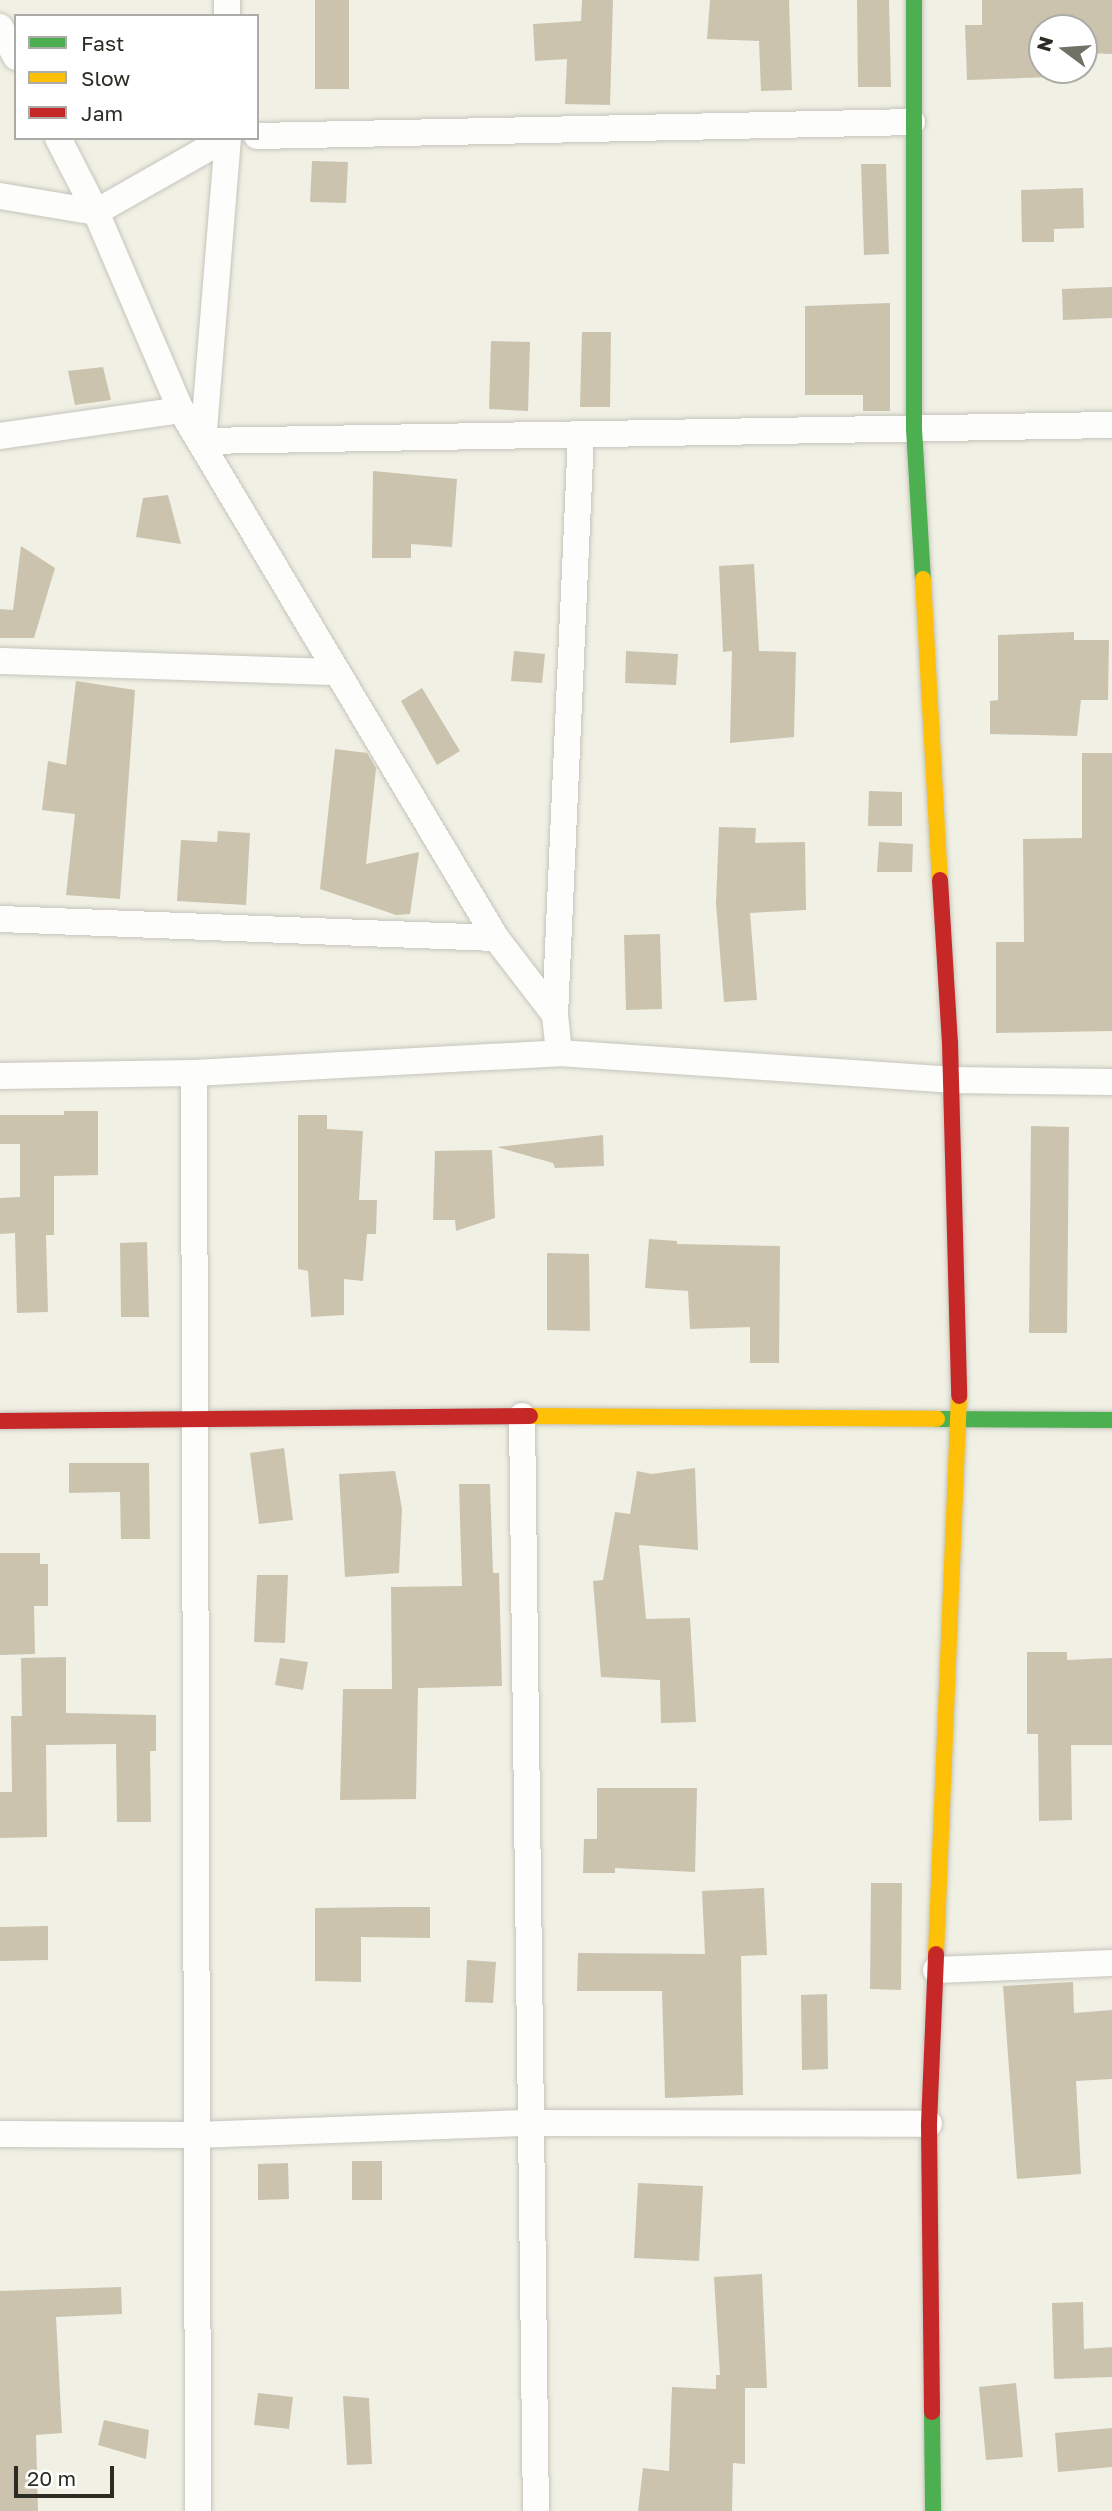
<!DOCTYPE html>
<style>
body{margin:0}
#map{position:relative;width:1112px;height:2511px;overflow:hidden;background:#f0f0e4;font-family:"Golos Text",sans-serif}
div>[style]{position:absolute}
.building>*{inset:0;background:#ccc3af}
.roads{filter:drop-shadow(0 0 2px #c5c5bc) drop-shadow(0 0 2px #c5c5bc)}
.street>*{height:26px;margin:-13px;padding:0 13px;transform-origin:13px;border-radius:13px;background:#fdfdfb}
.fast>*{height:16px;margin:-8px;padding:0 8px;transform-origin:8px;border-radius:8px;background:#4caf50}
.slow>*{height:16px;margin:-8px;padding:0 8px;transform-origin:8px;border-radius:8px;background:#ffc107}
.jam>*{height:16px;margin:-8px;padding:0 8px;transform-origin:8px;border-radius:8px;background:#c62828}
span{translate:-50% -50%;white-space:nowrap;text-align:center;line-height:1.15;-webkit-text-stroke:5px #fff;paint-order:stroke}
.legend{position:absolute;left:14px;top:14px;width:245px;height:126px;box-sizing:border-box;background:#fff;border:2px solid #ababa7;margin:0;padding:9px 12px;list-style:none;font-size:21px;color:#2c2c24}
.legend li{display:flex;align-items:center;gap:14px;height:35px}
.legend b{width:35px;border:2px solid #ababa7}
.north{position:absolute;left:1028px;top:14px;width:70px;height:70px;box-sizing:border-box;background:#fff;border:2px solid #ababa7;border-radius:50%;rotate:286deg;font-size:19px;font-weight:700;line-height:28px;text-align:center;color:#2c2c24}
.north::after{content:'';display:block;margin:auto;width:24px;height:32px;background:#717167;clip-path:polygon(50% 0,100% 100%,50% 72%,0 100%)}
.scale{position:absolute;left:14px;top:2466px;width:100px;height:32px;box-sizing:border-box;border:4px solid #2c2c24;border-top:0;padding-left:9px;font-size:21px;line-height:24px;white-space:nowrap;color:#2c2c24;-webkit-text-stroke:5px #fff;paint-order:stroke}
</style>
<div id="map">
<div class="building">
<i style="clip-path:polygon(315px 0,349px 0,349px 89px,315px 89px)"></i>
<i style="clip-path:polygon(582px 0,613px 0,610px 105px,565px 104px,567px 59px,535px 61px,533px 24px,581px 21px)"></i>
<i style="clip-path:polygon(710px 0,789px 0,792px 90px,761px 91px,759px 41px,707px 39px)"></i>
<i style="clip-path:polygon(857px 0,889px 0,891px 87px,858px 87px)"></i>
<i style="clip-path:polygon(982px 0,1112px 0,1112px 54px,1084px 53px,1084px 28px,1042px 28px,1042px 70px,1081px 70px,1081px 76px,967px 80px,965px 25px,982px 25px)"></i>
<i style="clip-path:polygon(312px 161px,348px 162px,346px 203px,310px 202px)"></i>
<i style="clip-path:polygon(861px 164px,886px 164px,889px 254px,864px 255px)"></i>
<i style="clip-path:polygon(1083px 188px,1084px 228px,1054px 229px,1054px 242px,1022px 242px,1021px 190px)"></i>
<i style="clip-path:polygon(1112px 287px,1112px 318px,1063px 320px,1062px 289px)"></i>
<i style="clip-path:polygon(890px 303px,890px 411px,863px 411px,863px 395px,805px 395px,805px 306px)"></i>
<i style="clip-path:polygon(582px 332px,611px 332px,610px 407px,580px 407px)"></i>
<i style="clip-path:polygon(491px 341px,530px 342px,528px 411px,489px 409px)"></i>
<i style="clip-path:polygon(103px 367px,111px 400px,75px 405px,68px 371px)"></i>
<i style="clip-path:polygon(373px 471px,457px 479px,452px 547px,411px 544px,411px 558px,372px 558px)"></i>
<i style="clip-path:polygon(168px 495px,181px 544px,136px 537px,143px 498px)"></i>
<i style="clip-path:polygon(21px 546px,55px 568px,34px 638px,0 638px,0 609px,13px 610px)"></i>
<i style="clip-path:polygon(754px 564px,759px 651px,796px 652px,794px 737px,730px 743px,732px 651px,723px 652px,719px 566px)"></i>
<i style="clip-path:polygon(1074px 632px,1074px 640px,1109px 640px,1108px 700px,1081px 700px,1077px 736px,990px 734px,990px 701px,998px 700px,998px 635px)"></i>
<i style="clip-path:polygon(514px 651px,545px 654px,542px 683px,511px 681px)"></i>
<i style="clip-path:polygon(626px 651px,678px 654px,676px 685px,625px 683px)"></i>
<i style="clip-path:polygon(76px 681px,135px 690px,120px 899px,66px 895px,75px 814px,42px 810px,48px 761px,66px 765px)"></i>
<i style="clip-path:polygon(422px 688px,460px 751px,437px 765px,401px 701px)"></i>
<i style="clip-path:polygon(335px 749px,367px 753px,376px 768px,366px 864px,419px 852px,410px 914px,396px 915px,320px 889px)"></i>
<i style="clip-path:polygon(1082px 753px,1112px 753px,1112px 1031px,996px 1033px,996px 942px,1024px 942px,1023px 839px,1082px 838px)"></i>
<i style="clip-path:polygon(869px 791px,902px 792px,902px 826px,868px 826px)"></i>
<i style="clip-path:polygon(719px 827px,756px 828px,755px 843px,805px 842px,806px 910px,750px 913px,757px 1000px,724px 1002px,716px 904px)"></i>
<i style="clip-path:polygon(218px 831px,250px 833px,246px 905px,177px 901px,181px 840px,217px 842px)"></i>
<i style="clip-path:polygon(879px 842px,913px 844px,912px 872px,877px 872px)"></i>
<i style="clip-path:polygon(660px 934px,662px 1009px,626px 1010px,624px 935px)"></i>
<i style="clip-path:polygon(64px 1111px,98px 1111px,98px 1175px,54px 1176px,54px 1235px,46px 1235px,48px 1312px,17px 1313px,15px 1233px,0 1234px,0 1198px,20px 1197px,20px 1144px,0 1144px,0 1115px,64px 1115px)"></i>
<i style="clip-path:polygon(298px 1115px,327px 1115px,327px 1129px,363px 1131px,359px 1200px,377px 1200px,376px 1234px,367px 1234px,363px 1281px,344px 1279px,344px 1315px,311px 1317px,308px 1271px,298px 1269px)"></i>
<i style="clip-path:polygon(1031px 1126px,1069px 1127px,1067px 1333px,1029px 1333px)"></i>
<i style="clip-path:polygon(603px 1135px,604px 1166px,555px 1168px,553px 1163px,497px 1147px)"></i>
<i style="clip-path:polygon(492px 1150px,495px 1218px,456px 1231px,455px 1220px,433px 1220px,435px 1151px)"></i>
<i style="clip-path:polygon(649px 1239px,677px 1241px,677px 1244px,780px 1246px,779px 1363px,750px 1363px,750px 1327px,690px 1329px,688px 1291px,645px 1288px)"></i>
<i style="clip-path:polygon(147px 1242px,149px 1317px,121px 1317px,120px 1243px)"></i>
<i style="clip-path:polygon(547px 1253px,589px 1254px,590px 1331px,547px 1330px)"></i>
<i style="clip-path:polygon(284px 1448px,293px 1520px,259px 1524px,250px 1453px)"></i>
<i style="clip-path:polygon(69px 1463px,149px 1463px,150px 1539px,121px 1539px,120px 1492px,69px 1493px)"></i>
<i style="clip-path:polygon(695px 1468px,698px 1550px,639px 1545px,646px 1619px,690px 1618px,696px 1722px,661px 1723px,660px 1680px,601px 1677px,593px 1581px,603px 1580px,615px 1512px,630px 1514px,637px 1471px,652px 1474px)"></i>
<i style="clip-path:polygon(395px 1471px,402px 1509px,399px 1573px,345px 1577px,339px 1474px)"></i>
<i style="clip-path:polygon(459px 1484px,490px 1484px,493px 1573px,499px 1573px,502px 1686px,418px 1688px,416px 1799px,340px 1800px,343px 1689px,392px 1689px,391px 1587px,462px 1586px)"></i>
<i style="clip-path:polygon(0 1553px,40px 1553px,40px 1564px,48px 1564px,48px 1606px,34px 1606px,35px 1654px,0 1655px)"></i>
<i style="clip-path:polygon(257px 1575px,288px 1575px,285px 1643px,254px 1642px)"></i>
<i style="clip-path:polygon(1027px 1652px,1067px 1652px,1067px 1660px,1112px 1658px,1112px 1745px,1071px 1745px,1072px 1820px,1039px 1821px,1038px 1734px,1027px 1734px)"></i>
<i style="clip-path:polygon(66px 1657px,66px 1713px,156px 1715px,156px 1751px,150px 1751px,151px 1822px,117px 1822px,116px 1744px,46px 1745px,47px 1837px,0 1838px,0 1792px,12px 1792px,11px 1716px,22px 1716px,21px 1658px)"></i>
<i style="clip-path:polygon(280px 1658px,308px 1662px,303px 1690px,275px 1685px)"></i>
<i style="clip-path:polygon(597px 1788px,697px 1788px,695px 1872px,615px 1868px,615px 1873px,583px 1873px,584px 1839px,597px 1839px)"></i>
<i style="clip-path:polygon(871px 1883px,902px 1883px,901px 1990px,870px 1989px)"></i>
<i style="clip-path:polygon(764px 1888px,767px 1955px,741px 1956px,743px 2095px,665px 2098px,662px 1991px,577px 1991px,578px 1953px,705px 1954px,702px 1891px)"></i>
<i style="clip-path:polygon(395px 1907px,430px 1907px,430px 1938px,361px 1937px,361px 1982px,315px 1981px,315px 1908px)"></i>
<i style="clip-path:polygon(48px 1926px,48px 1960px,0 1961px,0 1927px)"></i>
<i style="clip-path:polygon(467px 1960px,496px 1962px,493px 2003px,465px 2002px)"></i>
<i style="clip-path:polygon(1073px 1982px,1074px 2013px,1112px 2010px,1112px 2079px,1076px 2081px,1081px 2174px,1017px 2179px,1003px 1986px)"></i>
<i style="clip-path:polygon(827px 1994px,828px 2069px,802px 2070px,801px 1995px)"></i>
<i style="clip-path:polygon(352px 2161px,382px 2161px,382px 2200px,352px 2200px)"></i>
<i style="clip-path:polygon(288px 2163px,289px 2199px,258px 2200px,258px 2164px)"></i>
<i style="clip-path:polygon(638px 2183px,703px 2186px,699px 2261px,634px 2258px)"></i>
<i style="clip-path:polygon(762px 2274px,767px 2388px,745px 2388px,745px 2464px,733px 2463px,732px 2511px,638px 2511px,643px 2468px,669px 2471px,672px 2387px,716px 2389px,716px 2375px,720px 2375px,714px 2277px)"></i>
<i style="clip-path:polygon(121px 2287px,122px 2314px,56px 2317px,62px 2433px,36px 2435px,38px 2511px,0 2511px,0 2291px)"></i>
<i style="clip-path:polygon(1083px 2302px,1084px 2349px,1112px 2347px,1112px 2377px,1054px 2379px,1052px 2303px)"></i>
<i style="clip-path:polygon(1016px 2383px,1023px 2457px,986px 2460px,979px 2387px)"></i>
<i style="clip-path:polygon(258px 2393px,293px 2397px,289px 2429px,254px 2425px)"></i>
<i style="clip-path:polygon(343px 2396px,369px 2398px,372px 2464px,347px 2465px)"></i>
<i style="clip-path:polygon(104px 2420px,149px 2430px,146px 2459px,98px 2445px)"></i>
<i style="clip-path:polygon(1112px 2428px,1112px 2467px,1058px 2472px,1055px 2433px)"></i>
</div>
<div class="roads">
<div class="street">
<i style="left:227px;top:0;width:16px;rotate:90deg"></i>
<i style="left:0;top:27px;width:34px;rotate:62deg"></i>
<i style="left:257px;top:136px;width:655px;rotate:-1.22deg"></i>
<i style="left:58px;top:138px;width:83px;rotate:62.8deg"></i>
<i style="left:96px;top:212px;width:215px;rotate:66.8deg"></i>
<i style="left:181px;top:410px;width:615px;rotate:59.18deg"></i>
<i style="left:496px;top:938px;width:97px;rotate:52.5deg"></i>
<i style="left:555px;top:1015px;width:38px;rotate:84deg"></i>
<i style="left:228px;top:138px;width:304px;rotate:94.7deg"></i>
<i style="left:203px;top:441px;width:909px;rotate:-1.01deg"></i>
<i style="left:0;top:196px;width:97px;rotate:9.5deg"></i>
<i style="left:96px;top:212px;width:150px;rotate:-29.6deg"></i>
<i style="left:0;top:436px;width:183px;rotate:-8.2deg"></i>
<i style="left:0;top:661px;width:334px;rotate:1.9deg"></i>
<i style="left:0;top:919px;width:496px;rotate:2.2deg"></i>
<i style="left:555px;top:1015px;width:580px;rotate:-87.43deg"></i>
<i style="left:194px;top:1073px;width:1438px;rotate:89.84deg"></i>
<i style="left:0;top:1076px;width:194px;rotate:-0.9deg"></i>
<i style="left:194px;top:1073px;width:366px;rotate:-3.1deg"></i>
<i style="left:559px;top:1053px;width:393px;rotate:3.9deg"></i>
<i style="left:951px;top:1080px;width:161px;rotate:0.7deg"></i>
<i style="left:522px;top:1416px;width:1095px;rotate:89.27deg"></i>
<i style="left:936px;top:1970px;width:176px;rotate:-2.3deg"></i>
<i style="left:0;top:2134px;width:196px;rotate:0.3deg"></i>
<i style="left:196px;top:2135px;width:334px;rotate:-2.1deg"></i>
<i style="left:530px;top:2123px;width:399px;rotate:0.1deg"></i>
</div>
<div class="fast">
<i style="left:914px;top:0;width:429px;rotate:90deg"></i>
<i style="left:914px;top:429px;width:150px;rotate:86.6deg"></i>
<i style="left:937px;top:1419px;width:175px;rotate:0.3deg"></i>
<i style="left:932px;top:2412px;width:99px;rotate:89.4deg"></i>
</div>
<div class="slow">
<i style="left:923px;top:579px;width:301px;rotate:86.8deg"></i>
<i style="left:530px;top:1416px;width:407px;rotate:0.4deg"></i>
<i style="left:936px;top:1954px;width:558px;rotate:-87.64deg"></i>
</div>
<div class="jam">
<i style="left:940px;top:880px;width:163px;rotate:86.5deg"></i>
<i style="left:950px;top:1043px;width:353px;rotate:88.5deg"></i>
<i style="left:0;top:1421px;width:530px;rotate:-0.54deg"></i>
<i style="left:932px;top:2412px;width:288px;rotate:-90.6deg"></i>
<i style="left:929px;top:2124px;width:170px;rotate:-87.6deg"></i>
</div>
</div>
<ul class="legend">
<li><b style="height:9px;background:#4caf50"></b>Fast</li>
<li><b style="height:9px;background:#ffc107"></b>Slow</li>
<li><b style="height:9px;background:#c62828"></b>Jam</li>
</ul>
<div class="north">N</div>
<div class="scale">20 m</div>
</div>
